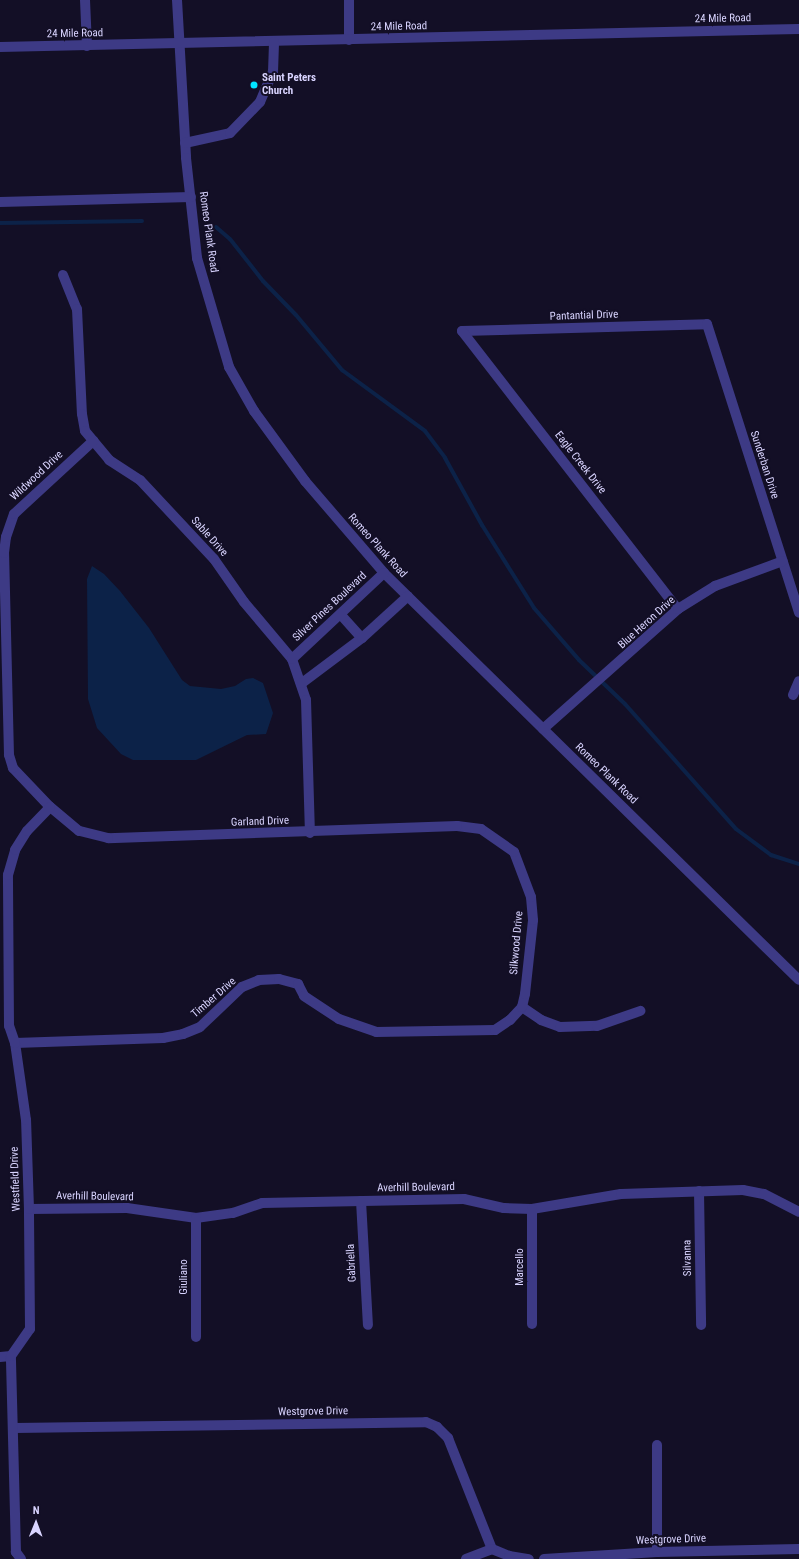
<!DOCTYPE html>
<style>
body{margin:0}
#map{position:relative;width:799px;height:1559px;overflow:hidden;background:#130f26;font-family:"Roboto Condensed",sans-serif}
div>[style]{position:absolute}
.water>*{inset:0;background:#0c2248}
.stream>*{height:4px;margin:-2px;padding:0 2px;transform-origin:2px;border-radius:2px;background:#0c2248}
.minor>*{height:10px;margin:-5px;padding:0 5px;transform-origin:5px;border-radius:5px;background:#3d3a85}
.dots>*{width:11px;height:11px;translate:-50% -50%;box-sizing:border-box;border:2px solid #130f26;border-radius:50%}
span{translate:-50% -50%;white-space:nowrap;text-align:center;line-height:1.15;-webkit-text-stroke:4px #130f26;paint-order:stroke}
.street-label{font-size:11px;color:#d9d4ff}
.poi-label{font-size:11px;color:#d9d4ff;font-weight:700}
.left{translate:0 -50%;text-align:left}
.north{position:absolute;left:16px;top:1503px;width:40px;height:40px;-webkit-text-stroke:3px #130f26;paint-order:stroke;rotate:1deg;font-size:11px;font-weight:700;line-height:16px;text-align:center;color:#d9d4ff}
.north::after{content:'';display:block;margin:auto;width:14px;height:18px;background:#d9d4ff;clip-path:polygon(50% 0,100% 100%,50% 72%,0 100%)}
</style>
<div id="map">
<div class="water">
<i style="clip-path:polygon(92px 566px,104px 574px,120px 591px,149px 628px,182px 680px,190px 686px,221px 689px,235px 686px,246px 679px,253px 678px,263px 683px,273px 713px,266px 734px,247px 735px,196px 760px,133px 760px,121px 754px,97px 728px,88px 699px,87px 579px)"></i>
</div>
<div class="stream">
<i style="left:0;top:223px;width:142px;rotate:-0.8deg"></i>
<i style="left:216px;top:227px;width:18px;rotate:41deg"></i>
<i style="left:230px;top:239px;width:53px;rotate:51.8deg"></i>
<i style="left:263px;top:281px;width:47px;rotate:45.9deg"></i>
<i style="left:296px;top:315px;width:72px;rotate:50.1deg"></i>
<i style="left:342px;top:370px;width:103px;rotate:36.3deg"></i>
<i style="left:425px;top:431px;width:34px;rotate:53deg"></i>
<i style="left:445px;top:458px;width:77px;rotate:61.1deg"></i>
<i style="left:482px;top:525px;width:98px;rotate:57.9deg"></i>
<i style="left:534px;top:608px;width:69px;rotate:49.1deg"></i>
<i style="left:579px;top:660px;width:64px;rotate:43.7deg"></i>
<i style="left:625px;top:704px;width:167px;rotate:48.4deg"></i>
<i style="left:736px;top:829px;width:44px;rotate:36.6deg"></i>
<i style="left:771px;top:855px;width:29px;rotate:18deg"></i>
</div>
<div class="minor">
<i style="left:85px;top:0;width:46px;rotate:87.5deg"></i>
<i style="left:177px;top:0;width:158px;rotate:86.7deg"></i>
<i style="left:186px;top:158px;width:101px;rotate:83.7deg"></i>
<i style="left:197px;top:258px;width:114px;rotate:73.6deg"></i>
<i style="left:229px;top:367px;width:51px;rotate:60.4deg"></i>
<i style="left:254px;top:411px;width:87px;rotate:53.9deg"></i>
<i style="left:305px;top:481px;width:121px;rotate:49.3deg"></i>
<i style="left:384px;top:573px;width:581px;rotate:44.44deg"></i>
<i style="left:349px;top:0;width:40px;rotate:90deg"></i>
<i style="left:0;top:47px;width:799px;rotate:-1.29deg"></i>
<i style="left:185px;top:143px;width:46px;rotate:-12.5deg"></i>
<i style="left:230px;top:133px;width:43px;rotate:-45.9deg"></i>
<i style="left:260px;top:102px;width:33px;rotate:-67deg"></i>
<i style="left:273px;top:72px;width:30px;rotate:-88deg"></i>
<i style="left:0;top:202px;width:191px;rotate:-1.5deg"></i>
<i style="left:63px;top:275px;width:37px;rotate:68deg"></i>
<i style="left:77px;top:309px;width:105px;rotate:87.3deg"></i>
<i style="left:82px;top:414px;width:17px;rotate:80deg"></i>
<i style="left:85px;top:431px;width:38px;rotate:50deg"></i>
<i style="left:109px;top:460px;width:37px;rotate:33deg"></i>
<i style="left:140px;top:480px;width:108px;rotate:46.9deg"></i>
<i style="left:214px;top:559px;width:52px;rotate:55.1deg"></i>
<i style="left:244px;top:602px;width:75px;rotate:49.9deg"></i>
<i style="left:292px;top:659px;width:43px;rotate:71.1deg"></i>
<i style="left:306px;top:700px;width:133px;rotate:88.3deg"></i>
<i style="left:462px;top:331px;width:245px;rotate:-1.6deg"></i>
<i style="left:707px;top:324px;width:303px;rotate:72.3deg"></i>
<i style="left:462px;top:331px;width:352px;rotate:52.2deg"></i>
<i style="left:341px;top:615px;width:31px;rotate:48deg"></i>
<i style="left:292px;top:659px;width:126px;rotate:-43.1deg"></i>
<i style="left:302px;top:683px;width:75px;rotate:-36.9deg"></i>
<i style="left:362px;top:638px;width:62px;rotate:-42.4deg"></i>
<i style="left:793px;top:695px;width:15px;rotate:-67deg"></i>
<i style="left:543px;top:729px;width:181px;rotate:-41.6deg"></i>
<i style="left:678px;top:609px;width:44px;rotate:-31.9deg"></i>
<i style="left:715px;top:586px;width:72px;rotate:-20.2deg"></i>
<i style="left:522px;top:1007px;width:23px;rotate:34deg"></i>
<i style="left:541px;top:1020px;width:20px;rotate:20deg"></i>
<i style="left:560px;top:1027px;width:37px;rotate:-2deg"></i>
<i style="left:597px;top:1026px;width:46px;rotate:-19.2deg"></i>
<i style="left:15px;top:1043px;width:148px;rotate:-1.9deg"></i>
<i style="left:163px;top:1038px;width:20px;rotate:-11deg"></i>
<i style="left:183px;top:1034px;width:18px;rotate:-22deg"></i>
<i style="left:200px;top:1027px;width:58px;rotate:-43.6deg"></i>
<i style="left:242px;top:987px;width:18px;rotate:-22deg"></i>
<i style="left:259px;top:980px;width:20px;rotate:-3deg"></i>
<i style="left:279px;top:979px;width:20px;rotate:15deg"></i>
<i style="left:298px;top:984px;width:13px;rotate:63deg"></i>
<i style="left:304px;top:996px;width:42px;rotate:33.3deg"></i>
<i style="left:339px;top:1019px;width:39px;rotate:19deg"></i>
<i style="left:376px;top:1032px;width:119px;rotate:-1deg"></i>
<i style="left:495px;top:1030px;width:18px;rotate:-34deg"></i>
<i style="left:510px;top:1020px;width:18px;rotate:-47deg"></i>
<i style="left:522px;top:1007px;width:13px;rotate:-77deg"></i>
<i style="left:525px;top:994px;width:74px;rotate:-83.8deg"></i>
<i style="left:533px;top:920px;width:23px;rotate:-95deg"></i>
<i style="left:531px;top:897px;width:48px;rotate:-110.7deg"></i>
<i style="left:514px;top:852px;width:40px;rotate:-145.1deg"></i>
<i style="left:481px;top:829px;width:24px;rotate:-173deg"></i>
<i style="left:457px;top:826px;width:349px;rotate:178deg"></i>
<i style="left:108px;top:838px;width:30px;rotate:-166deg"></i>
<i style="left:79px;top:831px;width:38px;rotate:-140deg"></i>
<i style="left:50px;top:807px;width:54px;rotate:-133.5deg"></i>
<i style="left:13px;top:768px;width:14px;rotate:-107deg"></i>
<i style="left:9px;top:755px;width:202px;rotate:-91.4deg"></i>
<i style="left:4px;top:553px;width:16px;rotate:-83deg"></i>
<i style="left:6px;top:537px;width:24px;rotate:-71deg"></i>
<i style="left:14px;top:514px;width:108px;rotate:-42.7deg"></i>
<i style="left:699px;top:1191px;width:134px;rotate:89.1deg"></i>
<i style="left:361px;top:1201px;width:124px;rotate:86.8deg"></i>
<i style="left:29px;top:1209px;width:98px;rotate:-0.6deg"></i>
<i style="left:127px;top:1208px;width:70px;rotate:8.2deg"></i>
<i style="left:196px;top:1218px;width:37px;rotate:-8deg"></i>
<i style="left:233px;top:1213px;width:31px;rotate:-19deg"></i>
<i style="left:262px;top:1203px;width:202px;rotate:-1.1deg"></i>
<i style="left:464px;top:1199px;width:41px;rotate:12.7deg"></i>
<i style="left:504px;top:1208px;width:28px;rotate:2deg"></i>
<i style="left:532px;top:1209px;width:90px;rotate:-9.6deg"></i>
<i style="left:621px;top:1194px;width:122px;rotate:-1.9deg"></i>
<i style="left:743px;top:1190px;width:21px;rotate:11deg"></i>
<i style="left:764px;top:1194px;width:39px;rotate:27deg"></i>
<i style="left:196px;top:1218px;width:119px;rotate:90deg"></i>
<i style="left:532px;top:1324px;width:115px;rotate:-90deg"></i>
<i style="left:0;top:1357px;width:11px;rotate:-5deg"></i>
<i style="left:15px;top:1428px;width:411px;rotate:-0.8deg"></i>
<i style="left:426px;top:1422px;width:12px;rotate:24deg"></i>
<i style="left:437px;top:1427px;width:16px;rotate:45deg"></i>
<i style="left:448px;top:1438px;width:119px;rotate:68.4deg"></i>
<i style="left:492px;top:1549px;width:18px;rotate:22deg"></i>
<i style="left:509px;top:1556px;width:20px;rotate:9deg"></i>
<i style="left:657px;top:1445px;width:107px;rotate:90deg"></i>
<i style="left:21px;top:1559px;width:9px;rotate:-126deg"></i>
<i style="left:16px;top:1552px;width:196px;rotate:-91.5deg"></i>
<i style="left:11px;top:1356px;width:33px;rotate:-55deg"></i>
<i style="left:30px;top:1329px;width:120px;rotate:-90.5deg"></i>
<i style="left:29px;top:1209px;width:89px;rotate:-91.9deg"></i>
<i style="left:26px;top:1120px;width:78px;rotate:-98.1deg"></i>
<i style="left:15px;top:1043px;width:18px;rotate:-109deg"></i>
<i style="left:9px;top:1026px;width:151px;rotate:-90.4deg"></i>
<i style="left:8px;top:875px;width:26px;rotate:-74deg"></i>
<i style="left:15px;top:850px;width:22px;rotate:-58deg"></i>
<i style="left:27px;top:831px;width:33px;rotate:-46deg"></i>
<i style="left:466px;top:1559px;width:28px;rotate:-21deg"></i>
<i style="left:544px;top:1559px;width:113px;rotate:-3.5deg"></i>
<i style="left:657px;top:1552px;width:142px;rotate:-1.2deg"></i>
</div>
<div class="dots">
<i style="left:254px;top:85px;background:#00e5ff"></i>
</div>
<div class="street-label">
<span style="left:723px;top:19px;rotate:-1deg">24 Mile Road</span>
<span style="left:399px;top:27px;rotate:-1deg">24 Mile Road</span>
<span style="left:75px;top:34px;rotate:-1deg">24 Mile Road</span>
<span style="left:208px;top:232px;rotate:82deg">Romeo Plank Road</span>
<span style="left:584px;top:316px;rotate:-2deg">Pantantial Drive</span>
<span style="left:580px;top:463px;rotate:52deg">Eagle Creek Drive</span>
<span style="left:764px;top:465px;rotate:72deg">Sunderban Drive</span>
<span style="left:37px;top:476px;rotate:-43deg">Wildwood Drive</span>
<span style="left:209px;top:537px;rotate:48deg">Sable Drive</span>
<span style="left:377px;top:546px;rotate:48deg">Romeo Plank Road</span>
<span style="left:330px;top:607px;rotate:-43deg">Silver Pines Boulevard</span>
<span style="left:647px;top:623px;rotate:-42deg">Blue Heron Drive</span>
<span style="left:606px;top:774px;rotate:44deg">Romeo Plank Road</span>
<span style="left:260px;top:822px;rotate:-2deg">Garland Drive</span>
<span style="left:517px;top:943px;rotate:-85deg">Silkwood Drive</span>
<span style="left:214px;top:998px;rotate:-41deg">Timber Drive</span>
<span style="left:16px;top:1179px;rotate:-92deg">Westfield Drive</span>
<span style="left:416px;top:1188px;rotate:-1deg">Averhill Boulevard</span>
<span style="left:95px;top:1197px;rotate:1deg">Averhill Boulevard</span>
<span style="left:688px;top:1258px;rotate:-91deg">Silvanna</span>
<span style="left:352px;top:1263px;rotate:-93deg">Gabriella</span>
<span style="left:520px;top:1267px;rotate:-90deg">Marcello</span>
<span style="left:184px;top:1277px;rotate:-90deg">Giuliano</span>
<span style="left:313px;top:1412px;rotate:-1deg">Westgrove Drive</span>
<span style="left:671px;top:1540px;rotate:-2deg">Westgrove Drive</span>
</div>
<div class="poi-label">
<span class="left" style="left:262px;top:85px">Saint Peters<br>Church</span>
</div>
<div class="north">N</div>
</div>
